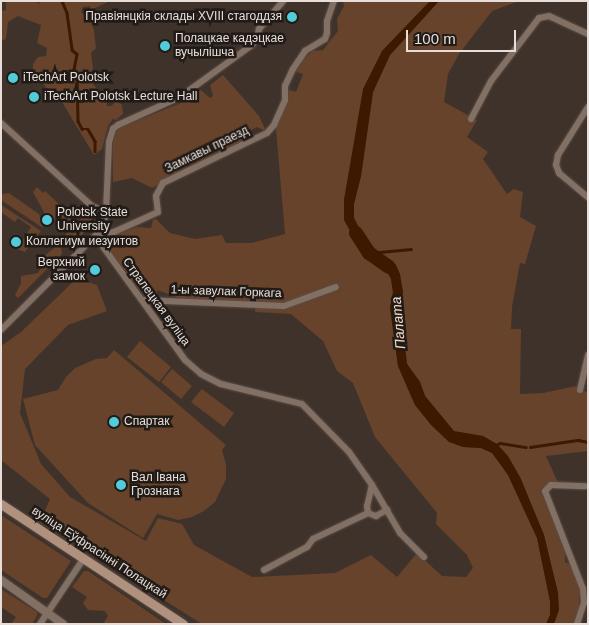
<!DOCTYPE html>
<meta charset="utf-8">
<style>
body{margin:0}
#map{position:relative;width:589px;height:625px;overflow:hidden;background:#3f322a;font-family:Arial,sans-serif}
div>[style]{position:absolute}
.green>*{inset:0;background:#67432c}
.water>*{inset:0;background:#3d1900}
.stream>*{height:2.5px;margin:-1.25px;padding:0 1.25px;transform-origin:1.25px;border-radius:1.25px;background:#3d1900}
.river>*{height:14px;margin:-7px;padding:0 7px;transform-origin:7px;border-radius:7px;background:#3d1900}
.roads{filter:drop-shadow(0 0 1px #5a4e46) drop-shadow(0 0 1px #5a4e46)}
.minor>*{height:6px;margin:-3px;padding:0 3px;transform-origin:3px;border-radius:3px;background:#837064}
.tertiary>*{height:8px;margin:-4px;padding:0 4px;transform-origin:4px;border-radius:4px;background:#837064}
.secondary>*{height:9px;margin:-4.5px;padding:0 4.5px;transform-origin:4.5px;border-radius:4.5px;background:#af917e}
.dots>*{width:14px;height:14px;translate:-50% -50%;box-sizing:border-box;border:2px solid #211b17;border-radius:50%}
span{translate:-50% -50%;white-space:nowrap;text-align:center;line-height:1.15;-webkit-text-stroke:5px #211b17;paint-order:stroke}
.poi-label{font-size:12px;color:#e7ded9}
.right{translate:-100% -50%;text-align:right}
.left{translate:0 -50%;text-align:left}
.street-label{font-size:12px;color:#e7ded9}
.water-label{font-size:14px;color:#f6dac9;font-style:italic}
.frame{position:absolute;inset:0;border:2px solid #e7ded9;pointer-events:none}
.scale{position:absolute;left:406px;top:30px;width:110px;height:22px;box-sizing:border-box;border:2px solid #e7ded9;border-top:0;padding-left:6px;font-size:15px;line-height:18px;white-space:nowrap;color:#e7ded9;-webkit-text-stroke:4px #211b17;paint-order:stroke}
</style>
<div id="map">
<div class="green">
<i style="clip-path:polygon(6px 1px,35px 1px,39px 4px,40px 1px,110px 1px,91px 10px,90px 6px,83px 7px,81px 12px,86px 17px,89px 16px,94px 30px,96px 48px,91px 53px,93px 68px,89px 80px,102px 94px,107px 96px,107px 106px,111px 106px,117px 101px,122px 105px,123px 114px,116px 120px,113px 119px,108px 126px,102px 149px,94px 155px,62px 102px,64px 101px,50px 95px,42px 81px,33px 77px,33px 64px,38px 57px,46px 56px,47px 48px,37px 43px,41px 25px,18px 16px,8px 22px,6px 39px,1px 41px,1px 11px,6px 10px)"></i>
<i style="clip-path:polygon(343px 1px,430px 1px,382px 51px,349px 173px,344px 200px,344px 220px,352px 234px,385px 268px,391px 279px,393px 292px,390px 308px,398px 366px,415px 405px,463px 447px,481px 448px,493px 453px,508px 475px,537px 538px,550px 601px,550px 615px,546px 624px,202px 624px,40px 522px,50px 499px,1px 460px,1px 346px,21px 332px,77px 278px,97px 285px,107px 311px,68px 325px,25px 369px,20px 413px,41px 464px,70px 497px,146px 541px,158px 518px,182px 524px,194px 545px,252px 577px,335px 573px,371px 555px,397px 577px,417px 553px,442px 576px,466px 577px,473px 568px,467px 555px,436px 524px,437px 513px,375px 437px,353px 383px,337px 371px,323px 341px,291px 314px,255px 312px,256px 302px,182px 299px,157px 290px,158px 297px,144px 296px,105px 244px,117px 234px,137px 227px,151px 228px,153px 220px,156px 219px,170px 233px,195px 239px,222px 235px,226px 243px,251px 243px,285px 234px,276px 129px,288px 100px,289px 90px,296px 92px,303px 74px,296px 72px,304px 59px,312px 51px,323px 50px,338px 31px,337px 19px,344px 6px)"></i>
<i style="clip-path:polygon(439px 1px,519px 1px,492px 11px,459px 54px,448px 74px,444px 102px,477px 120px,467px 137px,488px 152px,483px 159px,507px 194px,514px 189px,523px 192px,520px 217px,536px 226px,525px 264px,520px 263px,512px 307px,511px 329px,521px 329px,520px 394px,543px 393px,576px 386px,588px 393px,588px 451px,546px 456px,558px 483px,541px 489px,565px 552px,565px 562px,570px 564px,580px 589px,579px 610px,575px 624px,554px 624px,556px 618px,558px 593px,544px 535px,520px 477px,483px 436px,454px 432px,425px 396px,420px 382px,407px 364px,400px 304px,403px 292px,396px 265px,368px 245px,354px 218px,354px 204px,361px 176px,373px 92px,390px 55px)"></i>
<i style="clip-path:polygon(223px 75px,259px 116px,265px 129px,263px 130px,257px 127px,241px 135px,243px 142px,152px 188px,132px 178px,113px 182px,113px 143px,116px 132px,120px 128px,183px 102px,201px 90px,210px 98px,213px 96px,210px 85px)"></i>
<i style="clip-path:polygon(37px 187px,43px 193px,45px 191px,74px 218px,71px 222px,61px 223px,46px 216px,33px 192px)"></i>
<i style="clip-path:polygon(9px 193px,39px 214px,43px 228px,1px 200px,2px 194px)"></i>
<i style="clip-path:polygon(1px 205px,41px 231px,25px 252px,17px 249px,31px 227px,18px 218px,15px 222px,1px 212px)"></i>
<i style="clip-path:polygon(89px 211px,92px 218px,88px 229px,73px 243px,63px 241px,66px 234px)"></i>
<i style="clip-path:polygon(58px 245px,61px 245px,62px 254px,18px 298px,15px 295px,21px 283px,21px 276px,38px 273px,43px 265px,43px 257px)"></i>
<i style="clip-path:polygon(140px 341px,171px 367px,159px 382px,127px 357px)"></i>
<i style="clip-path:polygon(114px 350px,226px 445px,222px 450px,226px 464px,226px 479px,215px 502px,204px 511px,192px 517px,178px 520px,157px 514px,143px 538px,88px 503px,35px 445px,23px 399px,58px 390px,66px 377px,75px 368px,96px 359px,107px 358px)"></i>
<i style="clip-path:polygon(172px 369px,192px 386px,181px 399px,161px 382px)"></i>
<i style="clip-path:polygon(202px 389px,234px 413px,224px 427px,191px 402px)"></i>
<i style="clip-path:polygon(1px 515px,71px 561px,47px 598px,43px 598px,1px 570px)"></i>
<i style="clip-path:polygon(84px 571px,88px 571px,166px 624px,103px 624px,108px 616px,105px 611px,88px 610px,83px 603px,87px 597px,72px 587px)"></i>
<i style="clip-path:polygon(1px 589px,37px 612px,37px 616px,32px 624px,11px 624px,16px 617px,1px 607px)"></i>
</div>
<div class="water">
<i style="clip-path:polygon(430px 1px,439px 1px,390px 55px,373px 92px,361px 176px,354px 204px,354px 218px,368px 245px,396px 265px,400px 274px,403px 292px,400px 304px,407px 364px,420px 382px,425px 396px,454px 431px,483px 436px,497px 444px,508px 456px,520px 477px,544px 535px,558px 593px,559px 610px,554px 624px,546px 624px,550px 615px,550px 601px,537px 538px,508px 475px,492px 453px,481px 448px,463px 447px,449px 442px,431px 425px,415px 405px,398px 366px,390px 308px,393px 292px,391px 279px,385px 268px,352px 234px,344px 220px,344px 200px,363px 89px,382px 51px)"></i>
</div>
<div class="stream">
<i style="left:62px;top:1px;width:13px;rotate:67deg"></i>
<i style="left:67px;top:13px;width:37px;rotate:82deg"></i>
<i style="left:72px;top:50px;width:6px;rotate:39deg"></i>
<i style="left:77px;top:54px;width:15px;rotate:101deg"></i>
<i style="left:74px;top:69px;width:8px;rotate:67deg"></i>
<i style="left:77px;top:76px;width:45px;rotate:88.7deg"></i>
<i style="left:78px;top:121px;width:9px;rotate:63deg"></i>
<i style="left:82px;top:129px;width:6px"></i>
<i style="left:88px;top:129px;width:14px;rotate:60deg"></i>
<i style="left:95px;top:141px;width:10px;rotate:90deg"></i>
<i style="left:369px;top:253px;width:42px;rotate:-5.4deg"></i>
<i style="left:496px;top:445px;width:4px;rotate:-27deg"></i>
<i style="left:500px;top:443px;width:26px;rotate:9deg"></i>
<i style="left:530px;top:447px;width:49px;rotate:-8.3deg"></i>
<i style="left:578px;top:440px;width:10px;rotate:11deg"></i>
</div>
<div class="river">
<i style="left:356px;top:233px;width:24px;rotate:57deg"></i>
<i style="left:369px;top:253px;width:24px;rotate:35deg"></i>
</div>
<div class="roads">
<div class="minor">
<i style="left:588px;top:107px;width:57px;rotate:122deg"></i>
<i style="left:558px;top:155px;width:10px;rotate:101deg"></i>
<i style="left:556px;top:165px;width:9px;rotate:69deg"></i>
<i style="left:559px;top:173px;width:38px;rotate:40deg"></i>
<i style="left:471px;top:119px;width:43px;rotate:-62.2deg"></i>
<i style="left:491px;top:81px;width:79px;rotate:-52.7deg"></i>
<i style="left:539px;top:18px;width:10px;rotate:-11deg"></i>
<i style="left:549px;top:16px;width:43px;rotate:24.8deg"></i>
<i style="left:1px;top:123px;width:123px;rotate:42.4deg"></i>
<i style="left:92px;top:206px;width:15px;rotate:23deg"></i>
<i style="left:96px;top:237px;width:152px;rotate:54.1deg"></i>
<i style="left:185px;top:360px;width:21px;rotate:41deg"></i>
<i style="left:201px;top:374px;width:22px;rotate:27deg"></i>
<i style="left:221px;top:384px;width:83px;rotate:13.9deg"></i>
<i style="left:302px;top:404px;width:67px;rotate:45.6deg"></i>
<i style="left:349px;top:452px;width:40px;rotate:55.1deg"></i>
<i style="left:372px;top:485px;width:56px;rotate:59.7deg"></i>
<i style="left:400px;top:533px;width:34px;rotate:45deg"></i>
<i style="left:96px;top:237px;width:19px;rotate:-16deg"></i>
<i style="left:114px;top:232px;width:48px;rotate:-24.4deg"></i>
<i style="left:158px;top:212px;width:16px;rotate:-97deg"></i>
<i style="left:156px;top:196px;width:15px;rotate:-62deg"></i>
<i style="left:163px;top:183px;width:115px;rotate:-25.7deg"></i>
<i style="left:267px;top:133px;width:11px;rotate:-49deg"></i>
<i style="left:274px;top:125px;width:27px;rotate:-66deg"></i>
<i style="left:285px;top:100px;width:14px;rotate:-90deg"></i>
<i style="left:285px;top:86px;width:19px;rotate:-65deg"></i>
<i style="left:293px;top:69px;width:22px;rotate:-56deg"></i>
<i style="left:305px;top:51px;width:23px;rotate:-31deg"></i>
<i style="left:325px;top:39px;width:6px;rotate:-72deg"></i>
<i style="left:327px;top:33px;width:12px;rotate:-90deg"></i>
<i style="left:327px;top:21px;width:21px;rotate:-71deg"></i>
<i style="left:142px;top:300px;width:142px;rotate:2.4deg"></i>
<i style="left:284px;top:306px;width:55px;rotate:-20.1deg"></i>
<i style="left:1px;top:330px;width:143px;rotate:-45deg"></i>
<i style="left:102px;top:229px;width:17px;rotate:-77deg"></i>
<i style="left:106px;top:212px;width:70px;rotate:-87.5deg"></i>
<i style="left:109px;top:142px;width:14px;rotate:-73deg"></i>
<i style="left:113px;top:129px;width:6px;rotate:-39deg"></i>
<i style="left:118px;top:125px;width:68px;rotate:-24.3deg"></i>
<i style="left:180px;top:97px;width:89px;rotate:-35.8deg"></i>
<i style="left:252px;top:45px;width:8px;rotate:-50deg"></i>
<i style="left:257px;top:39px;width:10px;rotate:-79deg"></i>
<i style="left:259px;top:29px;width:37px;rotate:-49deg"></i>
<i style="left:580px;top:390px;width:36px;rotate:-77deg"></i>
<i style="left:372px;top:485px;width:22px;rotate:103deg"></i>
<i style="left:367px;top:506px;width:7px;rotate:82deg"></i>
<i style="left:368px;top:513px;width:9px;rotate:21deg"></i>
<i style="left:376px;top:516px;width:13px;rotate:-29deg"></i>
<i style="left:264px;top:570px;width:49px;rotate:-28.1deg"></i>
<i style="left:307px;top:547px;width:10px;rotate:-53deg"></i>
<i style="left:313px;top:539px;width:61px;rotate:-25.3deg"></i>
<i style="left:40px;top:624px;width:79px;rotate:-56.3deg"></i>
<i style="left:577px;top:624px;width:22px;rotate:-72deg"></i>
<i style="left:584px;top:603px;width:14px;rotate:-94deg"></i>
<i style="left:583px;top:589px;width:105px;rotate:-111.2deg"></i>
<i style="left:545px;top:491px;width:8px;rotate:-45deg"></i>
<i style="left:551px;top:485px;width:34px;rotate:2deg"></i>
</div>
<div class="tertiary">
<i style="left:1px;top:580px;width:76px;rotate:35.4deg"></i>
</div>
<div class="secondary">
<i style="left:1px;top:504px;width:218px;rotate:33.4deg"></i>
</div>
</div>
<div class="dots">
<i style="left:292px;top:17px;background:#52cbda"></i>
<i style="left:165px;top:46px;background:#52cbda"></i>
<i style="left:13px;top:78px;background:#52cbda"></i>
<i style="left:34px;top:97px;background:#52cbda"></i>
<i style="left:47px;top:220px;background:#52cbda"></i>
<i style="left:16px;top:242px;background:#52cbda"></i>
<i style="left:95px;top:270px;background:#52cbda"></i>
<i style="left:114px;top:422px;background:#52cbda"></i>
<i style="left:121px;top:485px;background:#52cbda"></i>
</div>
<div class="poi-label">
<span class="right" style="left:282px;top:17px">Правіянцкія склады XVIII стагоддзя</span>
<span class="left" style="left:175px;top:46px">Полацкае кадэцкае<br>вучылішча</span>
<span class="left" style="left:23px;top:78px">iTechArt Polotsk</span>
<span class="left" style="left:44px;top:97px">iTechArt Polotsk Lecture Hall</span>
<span class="left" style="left:57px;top:220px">Polotsk State<br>University</span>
<span class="left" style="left:26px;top:242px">Коллегиум иезуитов</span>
<span class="right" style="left:85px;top:270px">Верхний<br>замок</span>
<span class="left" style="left:124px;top:422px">Спартак</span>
<span class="left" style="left:131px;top:485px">Вал Івана<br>Грознага</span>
</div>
<div class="street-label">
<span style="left:207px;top:150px;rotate:-26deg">Замкавы праезд</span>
<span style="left:226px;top:292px;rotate:2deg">1-ы завулак Горкага</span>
<span style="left:156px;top:302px;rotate:54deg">Стралецкая вуліца</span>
<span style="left:99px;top:553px;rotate:33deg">вуліца Еўфрасінні Полацкай</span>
</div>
<div class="water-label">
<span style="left:398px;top:323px;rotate:-95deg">Палата</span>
</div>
<div class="frame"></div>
<div class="scale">100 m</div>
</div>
